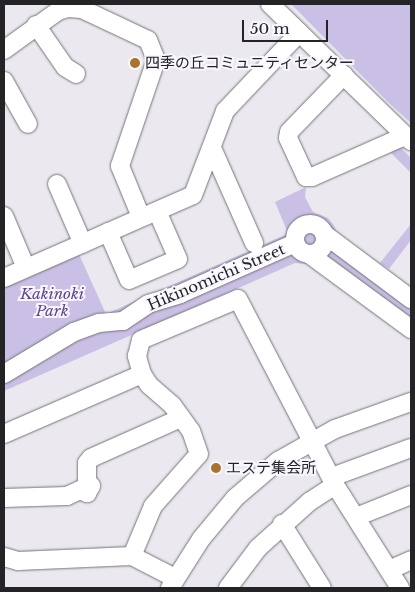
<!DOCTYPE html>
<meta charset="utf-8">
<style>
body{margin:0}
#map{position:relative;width:415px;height:592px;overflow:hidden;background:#ebe9ef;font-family:"Libre Baskerville","Noto Sans JP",serif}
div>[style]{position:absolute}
.green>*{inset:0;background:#cabfe5}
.roads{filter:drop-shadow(0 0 1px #757379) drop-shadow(0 0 1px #757379)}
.minor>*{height:18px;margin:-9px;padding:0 9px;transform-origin:9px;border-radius:9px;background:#fff}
.minor>.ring{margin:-9px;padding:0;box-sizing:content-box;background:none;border:18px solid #fff;border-radius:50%}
.dots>*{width:14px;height:14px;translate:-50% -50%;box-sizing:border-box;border:2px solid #f8f7fd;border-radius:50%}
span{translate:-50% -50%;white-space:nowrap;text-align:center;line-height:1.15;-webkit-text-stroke:4px #f8f7fd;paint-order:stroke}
.poi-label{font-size:15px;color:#242326}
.left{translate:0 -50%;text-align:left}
.street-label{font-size:15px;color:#242326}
.park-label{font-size:15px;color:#60458e;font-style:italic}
.frame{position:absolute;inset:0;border:5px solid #242326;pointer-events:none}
.scale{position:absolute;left:242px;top:20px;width:86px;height:22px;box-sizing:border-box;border:2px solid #242326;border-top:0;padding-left:6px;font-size:15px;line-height:18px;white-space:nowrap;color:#242326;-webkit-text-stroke:4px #f8f7fd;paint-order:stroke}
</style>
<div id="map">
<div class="green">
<i style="clip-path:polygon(291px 4px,411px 4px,411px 123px,389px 103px)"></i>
<i style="clip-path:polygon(398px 145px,411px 158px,411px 173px,388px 150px)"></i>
<i style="clip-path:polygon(306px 187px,305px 197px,313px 212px,328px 218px,335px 227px,337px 241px,411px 295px,411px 334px,319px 265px,295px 263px,4px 391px,4px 285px,78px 252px,106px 314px,285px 235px,287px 231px,275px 202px)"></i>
<i style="clip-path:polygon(411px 224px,411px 240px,389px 269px,380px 263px)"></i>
</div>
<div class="roads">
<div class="minor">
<i style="left:270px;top:4px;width:197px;rotate:44.2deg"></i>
<i style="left:36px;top:25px;width:51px;rotate:55.4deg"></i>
<i style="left:65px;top:67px;width:13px;rotate:32deg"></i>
<i style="left:4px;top:50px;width:67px;rotate:-35.8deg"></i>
<i style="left:58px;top:11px;width:10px;rotate:-17deg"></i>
<i style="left:68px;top:8px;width:14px;rotate:4deg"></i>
<i style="left:82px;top:9px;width:73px;rotate:25.2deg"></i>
<i style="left:148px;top:40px;width:22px;rotate:68deg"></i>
<i style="left:156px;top:60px;width:112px;rotate:108.8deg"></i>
<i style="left:120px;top:166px;width:55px;rotate:67.6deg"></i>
<i style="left:344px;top:75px;width:79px;rotate:134deg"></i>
<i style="left:289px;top:132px;width:6px;rotate:99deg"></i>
<i style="left:288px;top:138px;width:43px;rotate:65.2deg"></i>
<i style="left:306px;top:177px;width:6px"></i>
<i style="left:312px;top:177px;width:102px;rotate:-23.8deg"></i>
<i style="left:4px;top:81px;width:49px;rotate:60.8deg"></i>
<i style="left:212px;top:148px;width:104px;rotate:66.1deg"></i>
<i style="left:57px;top:184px;width:65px;rotate:66.6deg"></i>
<i style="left:4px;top:216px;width:56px;rotate:67.1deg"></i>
<i class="ring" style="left:295px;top:224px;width:12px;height:12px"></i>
<i style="left:108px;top:232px;width:52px;rotate:66.4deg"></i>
<i style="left:129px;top:280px;width:53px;rotate:-23.2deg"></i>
<i style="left:178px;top:259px;width:52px;rotate:-113.6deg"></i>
<i style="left:324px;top:234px;width:109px;rotate:36.8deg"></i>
<i style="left:309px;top:254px;width:127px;rotate:36.3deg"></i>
<i style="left:4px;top:278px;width:206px;rotate:-23.7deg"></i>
<i style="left:193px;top:195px;width:90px;rotate:-69.1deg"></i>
<i style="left:225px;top:111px;width:108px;rotate:-46.5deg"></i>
<i style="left:4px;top:374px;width:82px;rotate:-31deg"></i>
<i style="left:74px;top:332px;width:27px;rotate:-20deg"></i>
<i style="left:99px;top:323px;width:24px;rotate:-5deg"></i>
<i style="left:123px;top:321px;width:30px;rotate:-34deg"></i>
<i style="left:148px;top:304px;width:34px;rotate:-17deg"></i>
<i style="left:180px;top:294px;width:126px;rotate:-23.9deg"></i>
<i style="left:4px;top:434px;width:150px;rotate:-23.5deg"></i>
<i style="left:142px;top:374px;width:19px;rotate:-106deg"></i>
<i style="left:137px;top:356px;width:16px;rotate:-76deg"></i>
<i style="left:141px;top:340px;width:105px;rotate:-22.9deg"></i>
<i style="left:238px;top:299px;width:210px;rotate:62.5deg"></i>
<i style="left:335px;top:485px;width:122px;rotate:57.7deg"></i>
<i style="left:332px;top:477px;width:84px;rotate:-20.2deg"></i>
<i style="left:4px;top:498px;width:63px;rotate:-1.8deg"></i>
<i style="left:67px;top:496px;width:14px;rotate:-25deg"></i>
<i style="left:80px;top:490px;width:8px;rotate:23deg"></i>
<i style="left:87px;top:493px;width:8px;rotate:-60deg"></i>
<i style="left:91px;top:486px;width:6px;rotate:-129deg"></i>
<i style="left:87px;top:481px;width:18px;rotate:-90deg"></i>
<i style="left:87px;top:463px;width:6px;rotate:-51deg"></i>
<i style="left:91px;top:458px;width:98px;rotate:-24deg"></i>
<i style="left:356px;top:517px;width:59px;rotate:-21.8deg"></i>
<i style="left:282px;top:524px;width:75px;rotate:58deg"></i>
<i style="left:132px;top:556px;width:54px;rotate:-67.2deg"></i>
<i style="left:153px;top:506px;width:69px;rotate:-48.5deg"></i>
<i style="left:199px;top:454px;width:24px;rotate:-109deg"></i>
<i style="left:191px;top:431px;width:32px;rotate:-126deg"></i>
<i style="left:172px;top:405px;width:30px;rotate:-139deg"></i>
<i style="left:149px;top:385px;width:13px;rotate:-122deg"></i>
<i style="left:4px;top:557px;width:15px;rotate:16deg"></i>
<i style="left:18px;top:561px;width:114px;rotate:-2.5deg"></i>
<i style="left:132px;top:556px;width:48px;rotate:27.1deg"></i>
<i style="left:389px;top:570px;width:24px;rotate:-24deg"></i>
<i style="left:170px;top:588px;width:58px;rotate:-57.7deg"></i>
<i style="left:201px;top:539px;width:53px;rotate:-50.3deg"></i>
<i style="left:235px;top:498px;width:57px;rotate:-40.7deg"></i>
<i style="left:278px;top:461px;width:65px;rotate:-29.3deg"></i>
<i style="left:335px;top:429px;width:81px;rotate:-19.6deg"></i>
<i style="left:228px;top:588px;width:50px;rotate:-53.1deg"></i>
<i style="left:258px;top:548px;width:69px;rotate:-42deg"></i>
<i style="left:309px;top:502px;width:31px;rotate:-33deg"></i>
</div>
</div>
<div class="dots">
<i style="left:135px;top:63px;background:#a8742c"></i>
<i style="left:216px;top:468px;background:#a8742c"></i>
</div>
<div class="poi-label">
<span class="left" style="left:145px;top:63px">四季の丘コミュニティセンター</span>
<span class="left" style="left:226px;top:468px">エステ集会所</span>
</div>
<div class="street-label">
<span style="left:216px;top:277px;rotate:-23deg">Hikinomichi Street</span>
</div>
<div class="park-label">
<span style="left:52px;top:302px">Kakinoki<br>Park</span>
</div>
<div class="frame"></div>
<div class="scale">50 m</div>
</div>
